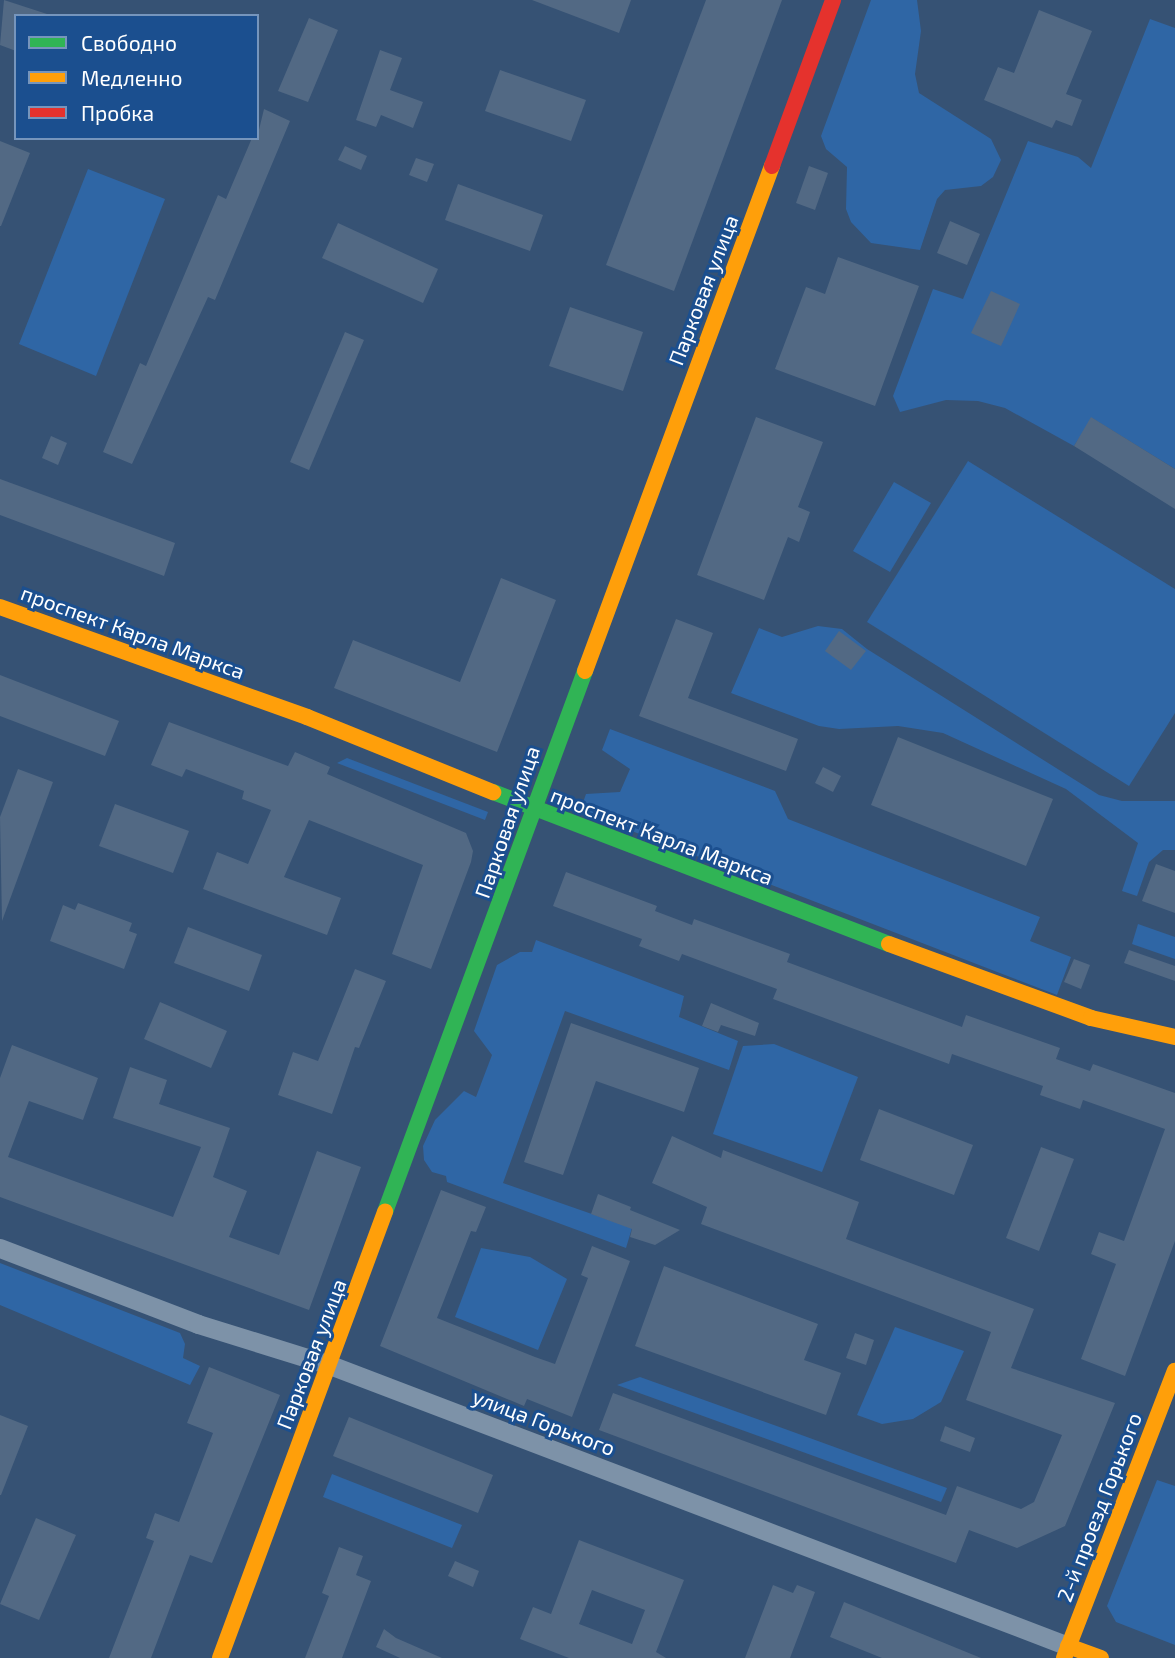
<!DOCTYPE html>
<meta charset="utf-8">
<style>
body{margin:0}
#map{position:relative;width:1175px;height:1658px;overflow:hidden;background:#365274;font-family:"Exo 2",sans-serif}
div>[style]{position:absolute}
.green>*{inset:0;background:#2f66a5}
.building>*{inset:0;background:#526984}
.street>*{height:19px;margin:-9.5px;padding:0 9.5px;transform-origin:9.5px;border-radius:9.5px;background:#7d92a8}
.fast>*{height:16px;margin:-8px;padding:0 8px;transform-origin:8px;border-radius:8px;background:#30b455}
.slow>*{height:16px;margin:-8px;padding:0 8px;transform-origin:8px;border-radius:8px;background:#ff9f0a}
.jam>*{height:16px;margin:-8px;padding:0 8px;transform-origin:8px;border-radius:8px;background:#e5322d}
span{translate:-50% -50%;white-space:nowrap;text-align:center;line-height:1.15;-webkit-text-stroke:6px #1b4f8f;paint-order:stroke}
.street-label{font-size:21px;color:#fff}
.legend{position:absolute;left:14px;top:14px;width:245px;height:126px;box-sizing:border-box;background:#1b4f8f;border:2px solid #7695bc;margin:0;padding:9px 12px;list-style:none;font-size:21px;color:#fff}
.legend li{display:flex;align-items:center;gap:14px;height:35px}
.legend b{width:35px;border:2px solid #7695bc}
</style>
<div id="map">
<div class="green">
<i style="clip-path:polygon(871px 0,917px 0,921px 31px,915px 74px,919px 93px,991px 139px,1001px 160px,993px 177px,981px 186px,945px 190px,937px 199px,920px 250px,871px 243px,851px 222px,846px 209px,847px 167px,826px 149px,821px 136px)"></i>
<i style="clip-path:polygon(1150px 19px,1175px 28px,1175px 469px,1092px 418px,1074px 446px,1005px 408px,978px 401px,946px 400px,900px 412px,893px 396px,933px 289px,963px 299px,1028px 141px,1078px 157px,1091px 168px)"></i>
<i style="clip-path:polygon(88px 169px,165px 199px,96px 376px,19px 344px)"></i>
<i style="clip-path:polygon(968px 461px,1175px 589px,1175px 713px,1129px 786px,867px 622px)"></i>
<i style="clip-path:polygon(894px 482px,931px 503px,890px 572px,853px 551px)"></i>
<i style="clip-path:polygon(818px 626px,842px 629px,867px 649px,1099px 795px,1122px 801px,1175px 801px,1175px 850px,1163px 850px,1149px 862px,1137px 896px,1122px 891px,1138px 843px,1066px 789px,943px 733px,898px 726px,839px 729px,819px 726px,731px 693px,759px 628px,782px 637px)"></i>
<i style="clip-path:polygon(610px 729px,775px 791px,788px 819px,1040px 917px,1030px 941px,1071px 957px,1057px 995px,580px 811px,586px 794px,620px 792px,630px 769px,602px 750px)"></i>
<i style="clip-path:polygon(347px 758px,488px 812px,485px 820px,337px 763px)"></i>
<i style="clip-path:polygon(1138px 924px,1175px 937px,1175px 959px,1132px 944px)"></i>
<i style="clip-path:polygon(536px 940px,684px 996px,679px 1017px,738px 1041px,729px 1070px,565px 1011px,503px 1183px,632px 1228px,626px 1248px,447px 1182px,446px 1176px,432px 1172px,424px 1160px,423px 1146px,435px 1120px,464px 1091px,476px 1097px,492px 1055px,474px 1031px,497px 965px,520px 952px,532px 952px)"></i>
<i style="clip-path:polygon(774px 1044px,858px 1077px,822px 1172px,713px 1134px,743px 1046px)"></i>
<i style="clip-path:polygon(481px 1248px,530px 1257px,567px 1279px,538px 1350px,455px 1317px)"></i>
<i style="clip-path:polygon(0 1263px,180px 1333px,185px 1344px,183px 1358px,200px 1366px,190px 1385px,0 1305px)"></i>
<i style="clip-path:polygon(895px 1327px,964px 1351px,941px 1402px,913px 1419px,882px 1424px,857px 1415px)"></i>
<i style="clip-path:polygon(640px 1377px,785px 1429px,947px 1488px,941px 1502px,617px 1385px)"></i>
<i style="clip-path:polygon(332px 1474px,462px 1525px,452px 1548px,323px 1497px)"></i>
<i style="clip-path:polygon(1157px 1480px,1175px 1486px,1175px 1645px,1116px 1622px,1107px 1606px)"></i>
</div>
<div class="building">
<i style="clip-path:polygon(4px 0,47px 14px,16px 16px,16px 51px,0 45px)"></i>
<i style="clip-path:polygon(532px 0,631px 0,619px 33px)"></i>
<i style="clip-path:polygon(706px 0,782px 0,674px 291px,606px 265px)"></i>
<i style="clip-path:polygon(1039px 10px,1092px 31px,1066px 94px,1082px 100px,1072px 126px,1056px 120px,1052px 128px,984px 100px,998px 67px,1014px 73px)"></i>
<i style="clip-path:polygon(309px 18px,338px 30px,308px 102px,278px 91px)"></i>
<i style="clip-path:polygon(380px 50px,402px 58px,390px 90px,423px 102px,413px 128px,381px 115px,376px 127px,356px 120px)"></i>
<i style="clip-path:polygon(500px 70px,586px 100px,571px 141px,485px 111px)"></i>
<i style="clip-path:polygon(264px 109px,290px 121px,215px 300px,208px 297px,132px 464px,103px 452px,140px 363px,146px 366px,218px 195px,226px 199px,252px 138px,257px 138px)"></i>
<i style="clip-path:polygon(0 141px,30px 153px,1px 226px,0 226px)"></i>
<i style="clip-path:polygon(345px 146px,367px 156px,361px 170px,338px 160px)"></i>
<i style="clip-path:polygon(416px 158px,434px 164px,427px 182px,409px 175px)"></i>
<i style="clip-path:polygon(809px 166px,828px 173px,815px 210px,796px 203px)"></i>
<i style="clip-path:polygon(458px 184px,543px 215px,530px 251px,445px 220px)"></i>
<i style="clip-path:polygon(950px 221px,980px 234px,967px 265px,937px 253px)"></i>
<i style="clip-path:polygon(338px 223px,438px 269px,423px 303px,322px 258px)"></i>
<i style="clip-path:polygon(838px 257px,919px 286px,875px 406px,775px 369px,806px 287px,825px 294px)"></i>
<i style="clip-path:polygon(991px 291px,1020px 304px,1001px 346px,971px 333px)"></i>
<i style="clip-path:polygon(570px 307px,643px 332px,623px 391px,549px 366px)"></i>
<i style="clip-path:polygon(345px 332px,364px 340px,309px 470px,290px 462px)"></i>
<i style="clip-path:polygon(756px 417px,823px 442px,798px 507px,810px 512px,799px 542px,788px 537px,764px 600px,697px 575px)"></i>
<i style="clip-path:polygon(1091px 417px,1175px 469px,1175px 509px,1074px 446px)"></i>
<i style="clip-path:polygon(51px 436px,67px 443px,58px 465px,42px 458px)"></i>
<i style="clip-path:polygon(0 479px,175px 543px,164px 576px,0 515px)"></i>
<i style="clip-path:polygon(501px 578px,556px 600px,497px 752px,334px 688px,353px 640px,460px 682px)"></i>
<i style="clip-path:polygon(676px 619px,713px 633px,688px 698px,798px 739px,786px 771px,639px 716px)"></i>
<i style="clip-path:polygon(839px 631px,866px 651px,851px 670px,825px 651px)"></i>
<i style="clip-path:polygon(0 675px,119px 721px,105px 756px,0 716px)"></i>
<i style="clip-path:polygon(169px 722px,288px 766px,295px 752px,330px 767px,327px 774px,466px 833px,473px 851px,471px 862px,431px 969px,392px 954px,423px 865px,309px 820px,284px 877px,341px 898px,327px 935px,203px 889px,217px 852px,248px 864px,271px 810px,242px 799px,244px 791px,186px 769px,182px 777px,151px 765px)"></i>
<i style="clip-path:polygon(898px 737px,1053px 799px,1026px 866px,871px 805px)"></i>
<i style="clip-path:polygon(823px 767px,841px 776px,833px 792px,815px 783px)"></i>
<i style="clip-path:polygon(18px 769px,53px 782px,2px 921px,0 817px)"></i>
<i style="clip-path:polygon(115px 804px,189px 831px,173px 873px,99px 846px)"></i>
<i style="clip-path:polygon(1156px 864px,1175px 871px,1175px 913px,1142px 901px)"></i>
<i style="clip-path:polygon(566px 872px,657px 906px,655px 911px,692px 925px,694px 919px,790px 954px,787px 962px,962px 1027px,966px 1015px,1060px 1048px,1056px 1059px,1090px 1071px,1093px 1064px,1175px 1093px,1175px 1241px,1125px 1376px,1081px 1359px,1116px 1264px,1091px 1254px,1099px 1232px,1124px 1241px,1165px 1129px,1083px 1100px,1080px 1109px,1040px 1095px,1043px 1086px,952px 1054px,949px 1064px,773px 999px,777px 989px,682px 954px,679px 961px,639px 946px,642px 939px,553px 906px)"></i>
<i style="clip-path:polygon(78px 903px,132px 923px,129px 931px,137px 934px,124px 969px,50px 941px,63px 905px,75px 910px)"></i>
<i style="clip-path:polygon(188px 927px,262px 955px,249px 991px,174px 963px)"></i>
<i style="clip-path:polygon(1129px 950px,1175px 966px,1175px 981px,1124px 963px)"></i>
<i style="clip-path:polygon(1074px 959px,1090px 965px,1081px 989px,1064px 982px)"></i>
<i style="clip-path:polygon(355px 969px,386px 981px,359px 1048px,355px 1047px,332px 1114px,278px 1095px,293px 1052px,318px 1061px)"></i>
<i style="clip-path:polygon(160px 1002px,227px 1031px,211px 1068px,144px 1039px)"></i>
<i style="clip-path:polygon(711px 1003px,759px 1023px,755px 1036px,721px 1025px,718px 1032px,702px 1026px)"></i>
<i style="clip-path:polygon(571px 1023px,699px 1068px,684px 1112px,596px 1081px,563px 1175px,524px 1162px)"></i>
<i style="clip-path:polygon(12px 1045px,98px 1078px,83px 1120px,29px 1101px,8px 1157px,173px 1217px,201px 1147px,113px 1118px,130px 1067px,167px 1080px,159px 1104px,230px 1128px,213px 1177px,247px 1191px,229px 1237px,279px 1255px,317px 1151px,361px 1167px,309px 1310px,0 1197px,0 1078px)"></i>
<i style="clip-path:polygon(879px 1109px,973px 1145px,954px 1195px,860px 1160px)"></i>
<i style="clip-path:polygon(672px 1136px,721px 1158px,723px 1150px,859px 1202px,846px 1239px,1034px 1309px,1011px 1368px,1115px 1403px,1065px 1526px,1017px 1548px,969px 1530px,956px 1563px,599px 1430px,613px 1393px,946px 1515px,957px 1486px,1021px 1509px,1034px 1502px,1062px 1435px,966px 1400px,991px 1332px,701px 1224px,707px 1207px,652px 1183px)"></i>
<i style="clip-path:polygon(1041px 1147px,1074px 1159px,1039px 1251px,1006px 1238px)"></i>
<i style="clip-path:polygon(441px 1190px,486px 1207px,476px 1232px,471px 1231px,437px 1318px,535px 1357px,555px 1364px,588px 1278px,581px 1275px,592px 1246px,630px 1261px,572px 1417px,527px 1399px,524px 1406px,380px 1346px)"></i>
<i style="clip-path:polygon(598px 1194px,631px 1207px,630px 1210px,680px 1230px,655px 1245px,630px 1237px,632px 1229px,591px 1214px)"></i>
<i style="clip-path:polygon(664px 1266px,818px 1324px,804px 1360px,841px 1373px,826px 1415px,635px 1346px)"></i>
<i style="clip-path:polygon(855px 1333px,874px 1340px,866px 1365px,846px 1358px)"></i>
<i style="clip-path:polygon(209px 1367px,280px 1395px,212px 1563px,190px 1555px,151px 1658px,109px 1658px,154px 1541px,146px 1538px,155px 1513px,179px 1522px,213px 1433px,187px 1423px)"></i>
<i style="clip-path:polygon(0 1415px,28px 1426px,1px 1495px,0 1495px)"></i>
<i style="clip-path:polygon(349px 1417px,493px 1475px,478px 1513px,333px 1456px)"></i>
<i style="clip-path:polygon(945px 1426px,975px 1438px,970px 1452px,940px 1441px)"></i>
<i style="clip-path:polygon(36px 1518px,76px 1535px,39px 1620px,0 1604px)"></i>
<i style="clip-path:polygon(evenodd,579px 1540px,684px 1580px,656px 1652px,666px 1658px,569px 1658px,520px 1639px,533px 1607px,551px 1614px,579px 1540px,592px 1590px,645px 1610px,632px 1644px,579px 1624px,592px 1590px)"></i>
<i style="clip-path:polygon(339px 1547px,363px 1556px,356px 1575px,371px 1581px,342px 1658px,305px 1658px,329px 1596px,322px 1593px)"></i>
<i style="clip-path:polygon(455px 1561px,479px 1571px,473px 1587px,448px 1576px)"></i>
<i style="clip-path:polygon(773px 1585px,793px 1593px,797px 1585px,815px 1592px,790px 1658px,745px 1658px)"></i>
<i style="clip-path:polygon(844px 1602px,981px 1658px,882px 1658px,830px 1637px)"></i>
<i style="clip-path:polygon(384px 1629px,396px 1638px,442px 1658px,400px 1658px,376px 1647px)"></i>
</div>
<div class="street">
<i style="left:0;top:1248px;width:212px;rotate:21deg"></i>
<i style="left:198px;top:1324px;width:138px;rotate:17.3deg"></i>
<i style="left:330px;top:1365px;width:790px;rotate:20.84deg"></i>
</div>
<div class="fast">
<i style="left:493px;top:792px;width:424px;rotate:21deg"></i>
<i style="left:385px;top:1212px;width:577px;rotate:-69.71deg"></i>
</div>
<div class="slow">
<i style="left:0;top:607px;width:326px;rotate:19.7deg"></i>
<i style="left:307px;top:717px;width:201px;rotate:22deg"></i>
<i style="left:585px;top:671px;width:539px;rotate:-69.68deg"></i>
<i style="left:889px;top:944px;width:215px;rotate:20.1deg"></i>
<i style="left:1091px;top:1018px;width:86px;rotate:12.7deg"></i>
<i style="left:1068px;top:1646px;width:35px;rotate:20deg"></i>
<i style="left:220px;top:1658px;width:476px;rotate:-69.7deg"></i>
<i style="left:1064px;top:1658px;width:308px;rotate:-68.9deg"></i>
</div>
<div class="jam">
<i style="left:772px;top:166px;width:177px;rotate:-69.8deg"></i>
</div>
<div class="street-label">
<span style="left:703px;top:290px;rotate:-69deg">Парковая улица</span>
<span style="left:133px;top:632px;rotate:20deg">проспект Карла Маркса</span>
<span style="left:507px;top:822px;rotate:-71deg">Парковая улица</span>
<span style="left:662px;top:836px;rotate:21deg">проспект Карла Маркса</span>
<span style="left:311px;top:1354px;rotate:-69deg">Парковая улица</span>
<span style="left:544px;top:1422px;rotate:21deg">улица Горького</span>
<span style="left:1099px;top:1507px;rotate:-69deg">2-й проезд Горького</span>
</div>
<ul class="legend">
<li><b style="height:9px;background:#30b455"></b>Свободно</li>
<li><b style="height:9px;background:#ff9f0a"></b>Медленно</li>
<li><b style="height:9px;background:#e5322d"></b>Пробка</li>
</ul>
</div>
